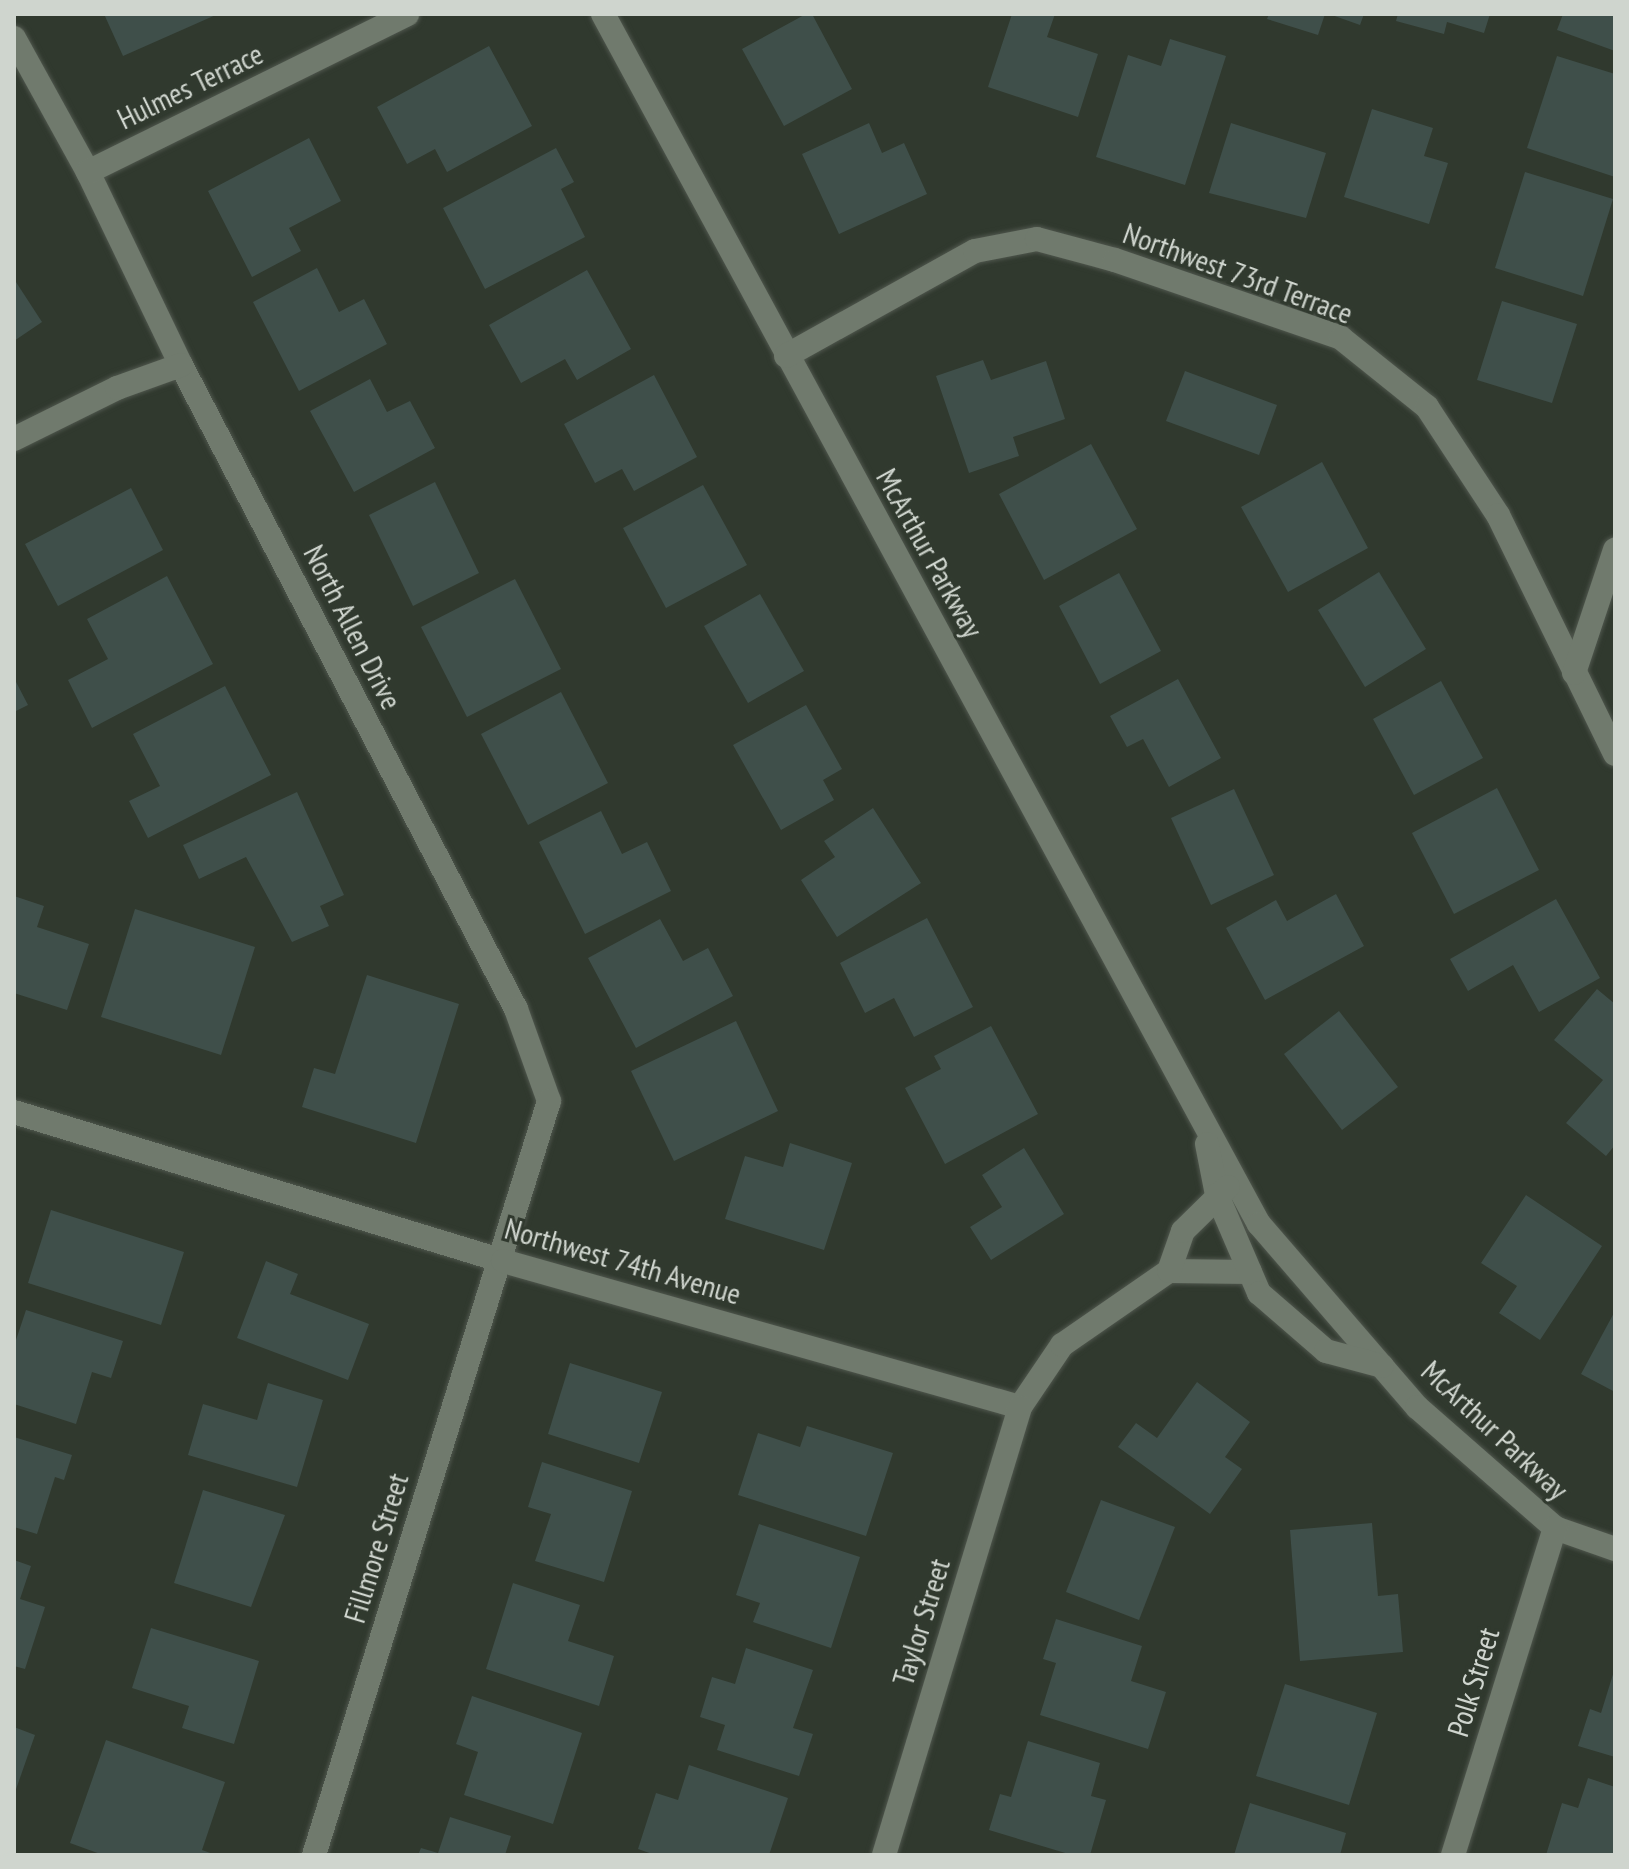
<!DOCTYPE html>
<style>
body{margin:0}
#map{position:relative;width:1629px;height:1869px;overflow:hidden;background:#30392e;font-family:"PT Sans Narrow",sans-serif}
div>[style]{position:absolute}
.building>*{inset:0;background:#3f4f4a}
.roads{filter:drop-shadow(0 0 2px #4f564d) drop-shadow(0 0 2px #4f564d)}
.street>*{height:24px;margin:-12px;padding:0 12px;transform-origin:12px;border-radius:12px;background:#707a6d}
span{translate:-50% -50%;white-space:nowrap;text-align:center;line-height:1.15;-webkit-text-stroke:6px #30392e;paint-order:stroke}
.street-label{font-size:30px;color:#cfd5ce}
.frame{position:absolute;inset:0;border:16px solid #cfd5ce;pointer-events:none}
</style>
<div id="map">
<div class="building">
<i style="clip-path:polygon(104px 14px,218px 14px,123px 56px)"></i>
<i style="clip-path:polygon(806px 14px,812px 14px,852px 89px,784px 126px,742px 49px)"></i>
<i style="clip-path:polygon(1012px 14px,1055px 14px,1047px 37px,1098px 54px,1078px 117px,988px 87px)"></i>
<i style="clip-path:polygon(1269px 14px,1325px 14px,1318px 35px,1267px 19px)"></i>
<i style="clip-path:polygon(1329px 14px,1364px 14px,1360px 25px)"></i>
<i style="clip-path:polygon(1398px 14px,1490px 14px,1484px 33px,1447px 22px,1444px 34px,1396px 21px)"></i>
<i style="clip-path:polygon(1563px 14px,1615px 14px,1615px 51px,1557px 30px)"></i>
<i style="clip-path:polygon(1170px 39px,1226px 56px,1185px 185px,1096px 157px,1128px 55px,1161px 66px)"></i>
<i style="clip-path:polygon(489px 46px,532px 126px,447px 172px,435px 149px,407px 164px,377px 107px)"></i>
<i style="clip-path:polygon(1557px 56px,1615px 74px,1615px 177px,1527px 148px)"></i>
<i style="clip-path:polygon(1372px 109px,1433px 128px,1424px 156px,1448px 163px,1429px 224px,1344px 197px)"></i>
<i style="clip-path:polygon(869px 123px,882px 153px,904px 143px,927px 194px,839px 234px,802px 154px)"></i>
<i style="clip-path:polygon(1231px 123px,1326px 153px,1306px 218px,1209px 193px)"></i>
<i style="clip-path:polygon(309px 138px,341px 201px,289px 228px,301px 251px,252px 277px,208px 191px)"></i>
<i style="clip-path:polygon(556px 148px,574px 182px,561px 189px,585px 237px,485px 289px,443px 208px)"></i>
<i style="clip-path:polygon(1525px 172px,1613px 199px,1583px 296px,1495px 268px)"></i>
<i style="clip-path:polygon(317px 268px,339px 312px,364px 299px,387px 344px,299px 391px,253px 302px)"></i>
<i style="clip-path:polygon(587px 270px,631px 349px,577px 380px,565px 359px,521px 383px,489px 325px)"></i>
<i style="clip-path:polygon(14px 279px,42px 322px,14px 341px)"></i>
<i style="clip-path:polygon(1502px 301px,1577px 324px,1552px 403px,1477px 380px)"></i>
<i style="clip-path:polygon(983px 360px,991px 380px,1046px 361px,1065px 419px,1013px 437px,1019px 456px,969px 473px,936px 376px)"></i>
<i style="clip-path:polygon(1185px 371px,1277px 405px,1259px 455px,1166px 421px)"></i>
<i style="clip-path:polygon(654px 375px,697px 457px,634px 491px,622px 469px,595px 483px,564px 424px)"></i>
<i style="clip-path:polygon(370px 379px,387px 412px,410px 401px,435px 448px,354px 492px,310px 411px)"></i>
<i style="clip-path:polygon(1091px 444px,1137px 529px,1044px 580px,999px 494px)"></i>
<i style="clip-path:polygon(1322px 462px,1368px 548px,1288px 592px,1241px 507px)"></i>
<i style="clip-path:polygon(435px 482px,479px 573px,413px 606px,369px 515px)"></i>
<i style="clip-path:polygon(703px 485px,747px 565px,666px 608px,623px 528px)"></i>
<i style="clip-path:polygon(131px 488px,163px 550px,58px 606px,25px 544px)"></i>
<i style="clip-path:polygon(1379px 572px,1426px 649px,1365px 687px,1318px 610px)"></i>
<i style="clip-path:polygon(1119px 573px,1161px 651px,1100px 684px,1059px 606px)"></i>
<i style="clip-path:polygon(167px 576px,213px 664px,92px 728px,68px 680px,108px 659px,87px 619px)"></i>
<i style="clip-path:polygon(515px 579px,561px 669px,467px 717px,421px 627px)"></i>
<i style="clip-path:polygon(760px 594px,804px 671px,748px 703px,704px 626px)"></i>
<i style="clip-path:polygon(14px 678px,28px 705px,14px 712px)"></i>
<i style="clip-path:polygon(1178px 679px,1221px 758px,1169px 787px,1143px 739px,1127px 747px,1110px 716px)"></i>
<i style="clip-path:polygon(1441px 681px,1483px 758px,1414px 795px,1373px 719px)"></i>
<i style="clip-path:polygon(225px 686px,271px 775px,148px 838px,129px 801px,160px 786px,133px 734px)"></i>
<i style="clip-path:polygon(561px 692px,608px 783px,528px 825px,481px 734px)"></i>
<i style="clip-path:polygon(806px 705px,842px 769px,823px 780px,834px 800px,781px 830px,733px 745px)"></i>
<i style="clip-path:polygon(1497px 788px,1539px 870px,1454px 914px,1412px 833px)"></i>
<i style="clip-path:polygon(1234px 789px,1274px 875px,1211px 905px,1171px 818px)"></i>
<i style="clip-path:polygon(297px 792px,344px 895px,320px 906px,329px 926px,292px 942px,246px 857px,199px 879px,183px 845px)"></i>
<i style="clip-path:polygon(873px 808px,921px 883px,837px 937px,801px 880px,835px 857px,824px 841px)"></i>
<i style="clip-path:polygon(601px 811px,622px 854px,647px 842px,671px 891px,585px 934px,539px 842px)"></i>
<i style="clip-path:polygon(1336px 894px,1364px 946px,1265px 1000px,1226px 928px,1276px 900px,1287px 921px)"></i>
<i style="clip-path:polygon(14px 896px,44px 906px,37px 927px,89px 944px,67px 1010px,14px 993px)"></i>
<i style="clip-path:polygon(1556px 899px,1600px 978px,1539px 1012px,1513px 965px,1468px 991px,1450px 959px)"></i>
<i style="clip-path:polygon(135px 909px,255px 947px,221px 1055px,101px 1017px)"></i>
<i style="clip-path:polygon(927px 918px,973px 1007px,914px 1037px,894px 998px,865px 1013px,840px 963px)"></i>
<i style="clip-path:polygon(660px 919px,683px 961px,708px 948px,733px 996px,636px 1048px,588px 958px)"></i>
<i style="clip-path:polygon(367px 975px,459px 1004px,416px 1143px,302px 1107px,314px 1068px,335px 1074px)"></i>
<i style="clip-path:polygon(1597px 989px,1615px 1004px,1615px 1145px,1606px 1156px,1566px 1123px,1603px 1080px,1554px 1040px)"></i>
<i style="clip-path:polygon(1339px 1011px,1398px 1087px,1342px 1130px,1284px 1054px)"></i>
<i style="clip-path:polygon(736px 1021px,778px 1111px,674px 1161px,631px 1071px)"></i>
<i style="clip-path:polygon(991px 1026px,1038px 1114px,945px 1164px,905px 1088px,941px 1069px,934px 1056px)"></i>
<i style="clip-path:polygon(790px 1143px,852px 1163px,824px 1250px,725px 1219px,745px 1156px,783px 1167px)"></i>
<i style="clip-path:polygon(1024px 1148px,1064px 1214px,991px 1260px,970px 1227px,1002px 1207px,982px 1175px)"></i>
<i style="clip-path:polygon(1526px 1195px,1602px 1246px,1540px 1340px,1499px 1313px,1517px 1286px,1481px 1263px)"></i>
<i style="clip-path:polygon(51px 1210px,184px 1252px,161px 1325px,28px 1283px)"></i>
<i style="clip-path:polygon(266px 1261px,298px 1274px,290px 1294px,369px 1324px,348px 1380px,237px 1338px)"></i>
<i style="clip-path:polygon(26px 1310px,123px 1341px,111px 1378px,92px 1372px,76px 1424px,14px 1404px,14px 1346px)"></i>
<i style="clip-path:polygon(1615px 1311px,1615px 1392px,1581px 1374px)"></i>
<i style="clip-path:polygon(570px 1363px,662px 1392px,639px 1463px,548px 1434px)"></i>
<i style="clip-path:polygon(1197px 1382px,1250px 1422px,1225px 1457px,1242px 1469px,1210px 1514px,1118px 1447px,1136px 1423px,1157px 1438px)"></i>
<i style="clip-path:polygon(268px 1383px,323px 1400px,297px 1487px,188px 1455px,203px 1404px,257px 1420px)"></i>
<i style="clip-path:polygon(807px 1426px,893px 1453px,866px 1536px,738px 1495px,758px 1433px,800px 1447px)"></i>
<i style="clip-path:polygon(14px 1437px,72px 1455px,64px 1480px,55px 1477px,37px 1534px,14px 1527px)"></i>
<i style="clip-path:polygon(542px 1462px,632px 1491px,604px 1582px,535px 1561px,551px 1514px,528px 1507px)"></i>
<i style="clip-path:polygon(203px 1490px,285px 1515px,251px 1607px,174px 1583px)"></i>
<i style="clip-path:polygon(1101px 1500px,1175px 1527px,1139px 1620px,1066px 1592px)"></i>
<i style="clip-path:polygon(1372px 1523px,1378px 1596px,1398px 1594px,1403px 1652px,1300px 1661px,1290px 1530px)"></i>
<i style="clip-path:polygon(759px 1524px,860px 1557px,831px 1648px,753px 1622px,760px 1603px,736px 1595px)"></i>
<i style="clip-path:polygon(14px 1560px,31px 1566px,20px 1599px,45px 1607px,25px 1669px,14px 1666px)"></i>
<i style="clip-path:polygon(513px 1583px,580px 1605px,568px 1641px,614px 1656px,599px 1706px,486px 1669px)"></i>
<i style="clip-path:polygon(1056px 1619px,1142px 1646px,1131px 1681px,1166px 1692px,1148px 1749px,1040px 1715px,1056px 1663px,1043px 1659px)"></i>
<i style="clip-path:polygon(151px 1628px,259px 1661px,234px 1744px,182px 1728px,189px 1706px,132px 1688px)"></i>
<i style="clip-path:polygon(746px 1648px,813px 1670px,793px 1728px,813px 1734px,799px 1776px,717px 1750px,725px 1725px,700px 1717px,712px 1677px,735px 1684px)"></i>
<i style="clip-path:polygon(1614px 1671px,1615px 1671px,1615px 1757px,1578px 1746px,1590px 1709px,1601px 1713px)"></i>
<i style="clip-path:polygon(1285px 1684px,1377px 1713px,1349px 1805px,1256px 1776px)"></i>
<i style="clip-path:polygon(472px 1696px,582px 1733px,553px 1824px,464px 1795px,478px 1752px,456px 1744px)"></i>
<i style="clip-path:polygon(14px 1727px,35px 1735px,14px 1795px)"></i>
<i style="clip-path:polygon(106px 1740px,225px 1782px,202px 1850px,216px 1855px,103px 1855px,70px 1843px)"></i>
<i style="clip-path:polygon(1028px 1741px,1100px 1763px,1091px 1796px,1106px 1800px,1090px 1855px,1072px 1855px,989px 1830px,1000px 1794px,1011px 1797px)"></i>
<i style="clip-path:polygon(689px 1765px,788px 1798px,769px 1855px,655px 1855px,638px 1849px,656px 1793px,678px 1800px)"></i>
<i style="clip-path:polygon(1588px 1778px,1615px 1787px,1615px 1855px,1546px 1855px,1562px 1803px,1578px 1808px)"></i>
<i style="clip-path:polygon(1250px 1803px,1346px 1833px,1340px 1855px,1234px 1855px)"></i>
<i style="clip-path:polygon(450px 1817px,511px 1836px,505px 1855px,418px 1855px,421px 1848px,438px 1853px)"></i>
</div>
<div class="roads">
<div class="street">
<i style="left:603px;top:14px;width:1376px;rotate:61.54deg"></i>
<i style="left:1259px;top:1224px;width:242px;rotate:49.2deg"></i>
<i style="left:1417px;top:1407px;width:184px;rotate:41.2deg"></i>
<i style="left:1555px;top:1528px;width:64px;rotate:19.3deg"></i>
<i style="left:14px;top:38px;width:153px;rotate:61.1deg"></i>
<i style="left:88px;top:172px;width:214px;rotate:64.3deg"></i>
<i style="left:181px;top:365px;width:726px;rotate:62.52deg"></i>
<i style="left:516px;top:1009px;width:98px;rotate:70.3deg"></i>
<i style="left:549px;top:1101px;width:790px;rotate:107.31deg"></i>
<i style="left:88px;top:172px;width:356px;rotate:-26.3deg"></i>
<i style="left:786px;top:356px;width:216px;rotate:-29.1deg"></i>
<i style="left:975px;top:251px;width:63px;rotate:-11deg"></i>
<i style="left:1037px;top:239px;width:81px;rotate:15.1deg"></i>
<i style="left:1115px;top:260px;width:239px;rotate:19deg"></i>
<i style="left:1341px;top:338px;width:110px;rotate:38.7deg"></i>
<i style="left:1427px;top:407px;width:129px;rotate:56.7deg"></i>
<i style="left:1498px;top:515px;width:266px;rotate:63.9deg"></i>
<i style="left:14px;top:439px;width:115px;rotate:-26.3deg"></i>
<i style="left:117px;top:388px;width:68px;rotate:-19.8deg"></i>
<i style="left:1574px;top:673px;width:130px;rotate:-71.6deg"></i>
<i style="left:14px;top:1112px;width:511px;rotate:16.95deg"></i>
<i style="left:503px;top:1261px;width:537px;rotate:15.77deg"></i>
<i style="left:1020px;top:1407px;width:75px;rotate:-55.9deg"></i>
<i style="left:1062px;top:1345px;width:130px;rotate:-34.7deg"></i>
<i style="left:1169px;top:1271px;width:81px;rotate:0.7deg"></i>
<i style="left:1207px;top:1144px;width:52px;rotate:78.9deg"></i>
<i style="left:1217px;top:1195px;width:107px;rotate:66.8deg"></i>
<i style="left:1259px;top:1293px;width:89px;rotate:40.9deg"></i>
<i style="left:1326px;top:1351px;width:58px;rotate:15deg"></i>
<i style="left:1169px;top:1271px;width:42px;rotate:-70.7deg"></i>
<i style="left:1183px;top:1231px;width:63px;rotate:-44.4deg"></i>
<i style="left:884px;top:1855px;width:468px;rotate:-73.1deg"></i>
<i style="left:1453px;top:1855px;width:343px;rotate:-72.7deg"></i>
</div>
</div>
<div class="street-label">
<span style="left:190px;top:86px;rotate:-26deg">Hulmes Terrace</span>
<span style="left:1238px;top:273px;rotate:20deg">Northwest 73rd Terrace</span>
<span style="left:930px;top:553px;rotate:61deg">McArthur Parkway</span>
<span style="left:353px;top:627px;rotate:63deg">North Allen Drive</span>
<span style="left:623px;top:1261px;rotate:16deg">Northwest 74th Avenue</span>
<span style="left:1495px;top:1430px;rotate:43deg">McArthur Parkway</span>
<span style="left:376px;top:1548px;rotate:-73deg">Fillmore Street</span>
<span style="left:921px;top:1622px;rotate:-73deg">Taylor Street</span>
<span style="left:1473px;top:1682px;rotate:-73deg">Polk Street</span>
</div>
<div class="frame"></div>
</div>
